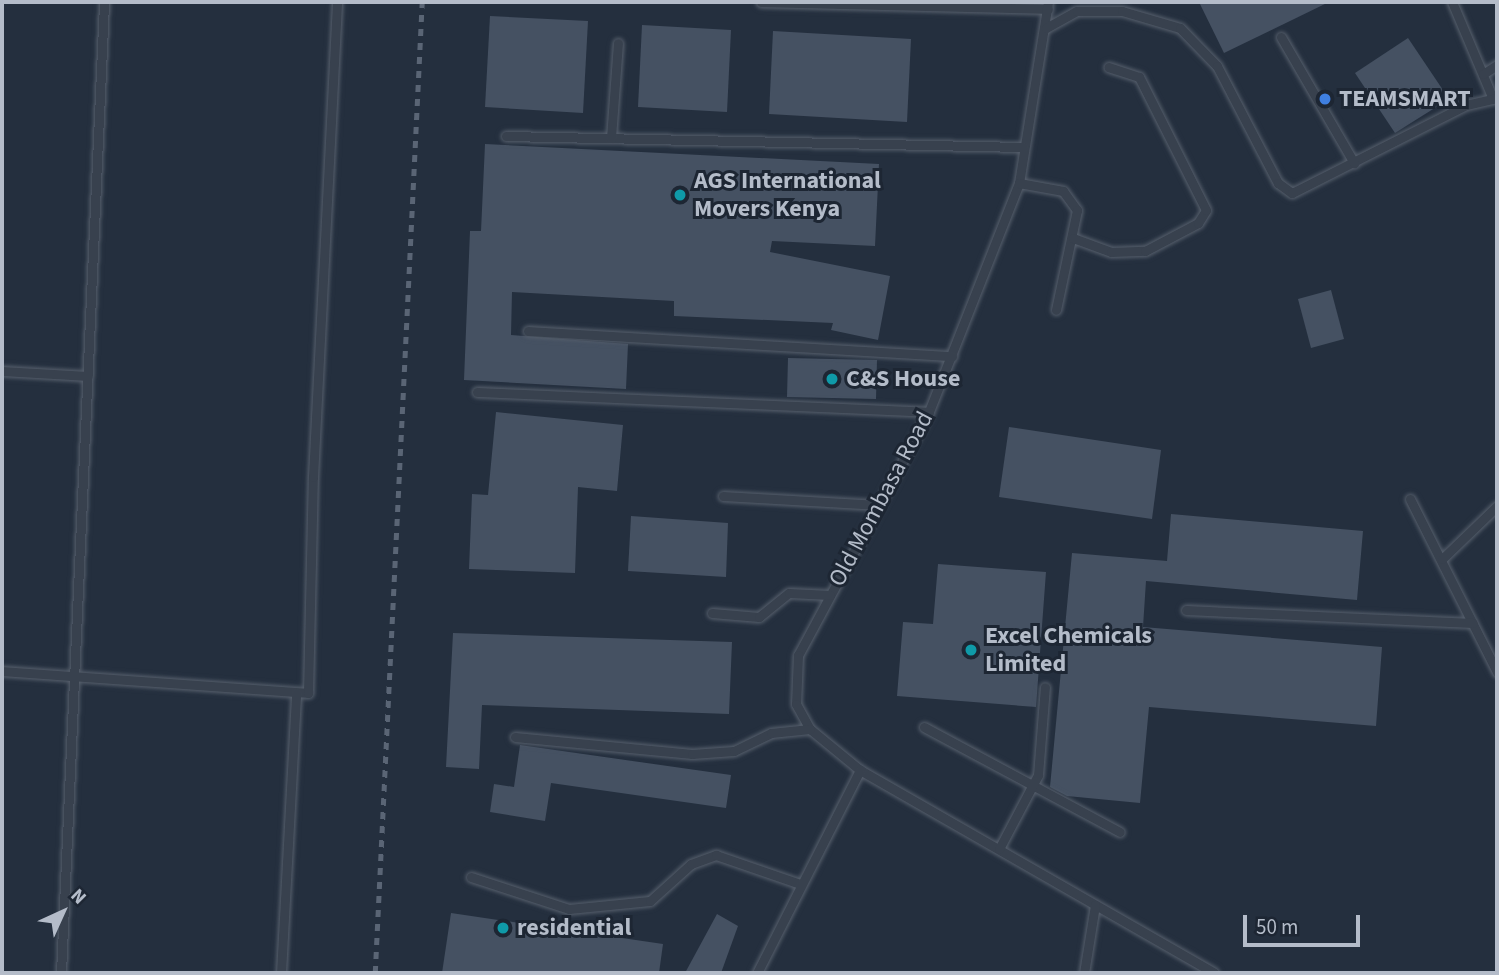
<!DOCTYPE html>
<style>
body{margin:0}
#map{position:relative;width:1499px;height:975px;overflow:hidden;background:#242f3e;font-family:"Source Sans 3",sans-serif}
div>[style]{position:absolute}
.building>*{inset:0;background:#455162}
.roads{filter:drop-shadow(0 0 2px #565f6c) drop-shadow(0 0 2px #565f6c)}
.service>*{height:9px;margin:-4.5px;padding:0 4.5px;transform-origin:4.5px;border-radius:4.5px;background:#38414e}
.rail>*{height:4.5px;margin-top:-2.25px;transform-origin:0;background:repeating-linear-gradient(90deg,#5a6575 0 7px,transparent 0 14px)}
.dots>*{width:19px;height:19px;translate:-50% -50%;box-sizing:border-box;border:4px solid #1d2633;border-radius:50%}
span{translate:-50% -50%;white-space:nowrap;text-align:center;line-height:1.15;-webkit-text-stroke:6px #1d2633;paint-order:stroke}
.poi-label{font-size:24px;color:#b4bcc9;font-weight:700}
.left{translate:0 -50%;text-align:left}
.street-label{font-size:24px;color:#b4bcc9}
.frame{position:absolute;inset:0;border:4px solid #b4bcc9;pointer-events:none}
.north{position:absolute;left:28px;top:877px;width:70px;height:70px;-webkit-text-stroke:5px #1d2633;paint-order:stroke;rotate:45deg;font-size:19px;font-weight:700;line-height:28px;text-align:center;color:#b4bcc9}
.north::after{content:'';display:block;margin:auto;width:24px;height:32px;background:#b4bcc9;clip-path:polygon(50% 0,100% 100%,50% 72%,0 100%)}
.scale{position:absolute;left:1243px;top:915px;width:117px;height:32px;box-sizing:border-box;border:4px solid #b4bcc9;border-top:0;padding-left:9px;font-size:21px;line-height:24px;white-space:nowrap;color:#b4bcc9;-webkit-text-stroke:5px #1d2633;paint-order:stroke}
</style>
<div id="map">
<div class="building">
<i style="clip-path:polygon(1199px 2px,1329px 2px,1224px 53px)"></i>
<i style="clip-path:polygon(490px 16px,588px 21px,583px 113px,485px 107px)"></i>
<i style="clip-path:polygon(642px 25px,731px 30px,727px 112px,638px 107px)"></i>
<i style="clip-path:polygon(773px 31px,911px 39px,907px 122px,769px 114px)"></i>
<i style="clip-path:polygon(1408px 38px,1449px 99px,1395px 133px,1355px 73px)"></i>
<i style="clip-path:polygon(485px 144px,879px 164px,875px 246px,772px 241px,770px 252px,890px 276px,878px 340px,831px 330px,833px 323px,674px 316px,674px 301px,512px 292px,511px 335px,628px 344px,626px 389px,464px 380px,470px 231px,481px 231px)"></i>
<i style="clip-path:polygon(1331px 290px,1344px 339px,1311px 348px,1298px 299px)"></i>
<i style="clip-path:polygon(788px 358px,877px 360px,876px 399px,787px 397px)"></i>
<i style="clip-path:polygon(496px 412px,623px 425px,617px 491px,578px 487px,575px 573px,469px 569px,472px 494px,488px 495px)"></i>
<i style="clip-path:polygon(1009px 427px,1161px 450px,1152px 519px,999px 497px)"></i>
<i style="clip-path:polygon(1171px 514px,1363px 531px,1357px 600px,1146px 581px,1143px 627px,1382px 647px,1376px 726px,1149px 707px,1140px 803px,1067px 796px,1050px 787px,1072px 553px,1167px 561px)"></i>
<i style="clip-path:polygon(631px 516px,728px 523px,726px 577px,628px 571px)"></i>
<i style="clip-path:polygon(938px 564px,1046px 572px,1036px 707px,897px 696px,903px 622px,933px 624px)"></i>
<i style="clip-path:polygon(453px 633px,732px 642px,729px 714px,482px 705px,479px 769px,446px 767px)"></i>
<i style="clip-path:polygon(520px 745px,731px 775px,726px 808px,551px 783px,545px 821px,490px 812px,494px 784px,514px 787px)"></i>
<i style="clip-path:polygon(451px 913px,663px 944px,659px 973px,442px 973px)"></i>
<i style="clip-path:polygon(717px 914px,738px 926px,721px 973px,685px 973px)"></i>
</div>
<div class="roads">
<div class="service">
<i style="left:761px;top:2px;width:287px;rotate:1.4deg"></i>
<i style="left:1048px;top:2px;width:183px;rotate:99.1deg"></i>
<i style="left:1019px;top:183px;width:246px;rotate:111.5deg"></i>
<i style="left:929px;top:412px;width:276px;rotate:118.3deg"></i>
<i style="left:798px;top:655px;width:49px;rotate:92.3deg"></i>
<i style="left:796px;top:704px;width:29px;rotate:61deg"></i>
<i style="left:810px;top:729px;width:65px;rotate:39.4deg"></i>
<i style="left:860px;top:770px;width:408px;rotate:29.8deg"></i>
<i style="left:1452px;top:2px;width:105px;rotate:67.1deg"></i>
<i style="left:1046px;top:28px;width:35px;rotate:-29deg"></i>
<i style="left:1077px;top:11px;width:45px"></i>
<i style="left:1122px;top:11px;width:60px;rotate:16.3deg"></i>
<i style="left:1180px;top:28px;width:53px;rotate:45.8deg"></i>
<i style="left:1217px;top:66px;width:132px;rotate:62.5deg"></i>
<i style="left:1278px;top:183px;width:17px;rotate:36deg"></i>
<i style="left:1292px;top:193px;width:195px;rotate:-26.8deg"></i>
<i style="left:1466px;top:105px;width:32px;rotate:-13deg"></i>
<i style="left:1281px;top:37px;width:146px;rotate:59.9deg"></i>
<i style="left:1483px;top:74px;width:17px;rotate:-33deg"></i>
<i style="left:506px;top:136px;width:518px;rotate:1.22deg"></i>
<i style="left:611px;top:138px;width:95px;rotate:-85.8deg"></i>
<i style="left:1019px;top:183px;width:45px;rotate:10.3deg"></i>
<i style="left:1063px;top:191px;width:24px;rotate:54deg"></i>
<i style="left:1077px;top:210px;width:102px;rotate:101.9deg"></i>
<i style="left:1073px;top:238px;width:40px;rotate:20.2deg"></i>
<i style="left:1111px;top:252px;width:34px;rotate:-2deg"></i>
<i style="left:1145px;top:251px;width:60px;rotate:-27.8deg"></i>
<i style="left:1198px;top:223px;width:15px;rotate:-58deg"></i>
<i style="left:1206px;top:210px;width:149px;rotate:-116.7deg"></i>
<i style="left:1139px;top:77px;width:32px;rotate:-162deg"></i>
<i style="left:528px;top:331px;width:425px;rotate:3.4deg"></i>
<i style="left:2px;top:371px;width:86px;rotate:3.3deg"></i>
<i style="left:477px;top:392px;width:452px;rotate:2.5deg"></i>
<i style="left:723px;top:496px;width:156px;rotate:3.3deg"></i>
<i style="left:1410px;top:499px;width:194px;rotate:63.3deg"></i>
<i style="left:1442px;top:559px;width:76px;rotate:-43.9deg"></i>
<i style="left:1186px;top:610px;width:287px;rotate:2.6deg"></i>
<i style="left:712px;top:613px;width:47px;rotate:4.9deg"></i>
<i style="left:759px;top:617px;width:38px;rotate:-39deg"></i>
<i style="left:789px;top:593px;width:41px;rotate:2.8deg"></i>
<i style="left:2px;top:671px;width:307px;rotate:4.1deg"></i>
<i style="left:308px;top:693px;width:216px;rotate:-88.7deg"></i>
<i style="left:313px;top:477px;width:476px;rotate:-87.1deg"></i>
<i style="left:924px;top:727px;width:222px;rotate:28.2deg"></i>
<i style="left:515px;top:737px;width:178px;rotate:5.5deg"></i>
<i style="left:692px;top:754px;width:42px;rotate:-4.1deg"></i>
<i style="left:734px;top:751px;width:41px;rotate:-25.9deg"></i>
<i style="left:771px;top:733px;width:39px;rotate:-6deg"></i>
<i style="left:999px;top:849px;width:84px;rotate:-62.2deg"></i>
<i style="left:1038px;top:775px;width:88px;rotate:-85.5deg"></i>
<i style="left:471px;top:877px;width:103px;rotate:18.1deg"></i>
<i style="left:569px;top:909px;width:81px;rotate:-5.6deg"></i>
<i style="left:650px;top:901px;width:55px;rotate:-42.1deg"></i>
<i style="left:691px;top:864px;width:27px;rotate:-20deg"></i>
<i style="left:716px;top:855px;width:89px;rotate:19deg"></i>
<i style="left:61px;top:973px;width:972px;rotate:-87.46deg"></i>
<i style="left:281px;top:973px;width:281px;rotate:-86.9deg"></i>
<i style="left:757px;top:973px;width:228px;rotate:-63.1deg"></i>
<i style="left:1084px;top:973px;width:69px;rotate:-80.8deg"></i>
</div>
</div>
<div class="rail">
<i style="left:375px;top:973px;width:972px;rotate:-87.23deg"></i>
</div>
<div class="dots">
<i style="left:1325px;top:99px;background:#3f7fe0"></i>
<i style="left:680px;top:195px;background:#0f9aa8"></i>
<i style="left:832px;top:379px;background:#0f9aa8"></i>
<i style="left:971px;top:650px;background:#0f9aa8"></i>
<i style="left:503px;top:928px;background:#0f9aa8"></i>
</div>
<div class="poi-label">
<span class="left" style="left:1339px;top:99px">TEAMSMART</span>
<span class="left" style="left:694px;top:195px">AGS International<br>Movers Kenya</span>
<span class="left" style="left:846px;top:379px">C&amp;S House</span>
<span class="left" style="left:985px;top:650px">Excel Chemicals<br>Limited</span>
<span class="left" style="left:517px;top:928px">residential</span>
</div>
<div class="street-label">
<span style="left:881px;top:499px;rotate:-62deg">Old Mombasa Road</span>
</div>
<div class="frame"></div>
<div class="north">N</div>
<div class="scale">50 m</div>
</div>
